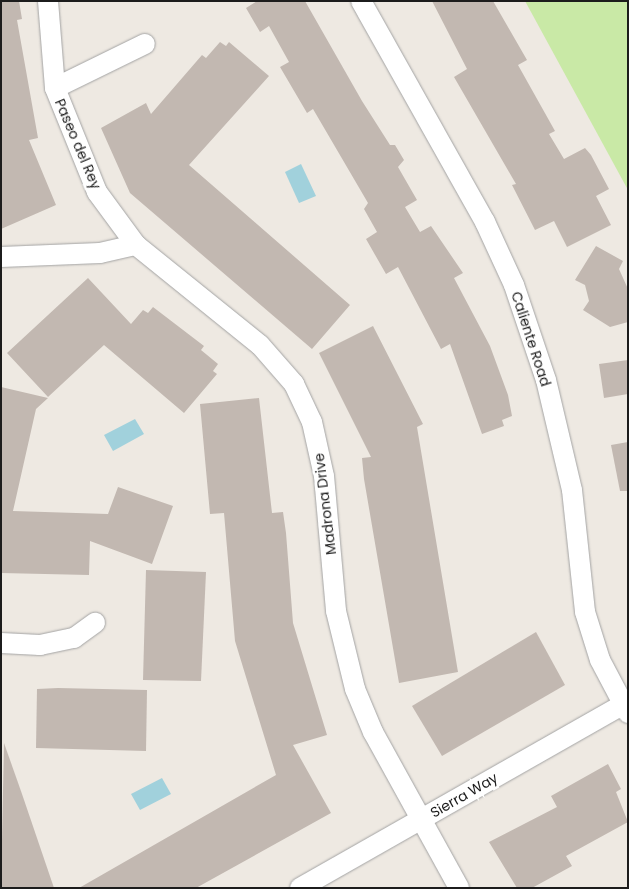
<!DOCTYPE html>
<style>
body{margin:0}
#map{position:relative;width:629px;height:889px;overflow:hidden;background:#eee9e2;font-family:Poppins,sans-serif}
div>[style]{position:absolute}
.grass>*{inset:0;background:#c9e9a6}
.water>*{inset:0;background:#a1d1dc}
.building>*{inset:0;background:#c2b8b1}
.roads{filter:drop-shadow(0 0 1px #a3a3a3) drop-shadow(0 0 1px #a3a3a3)}
.minor>*{height:20px;margin:-10px;padding:0 10px;transform-origin:10px;border-radius:10px;background:#fff}
span{translate:-50% -50%;white-space:nowrap;text-align:center;line-height:1.15;-webkit-text-stroke:5px #fff;paint-order:stroke}
.street-label{font-size:14px;color:#1c1c1c}
.frame{position:absolute;inset:0;border:2px solid #1c1c1c;pointer-events:none}
</style>
<div id="map">
<div class="grass">
<i style="clip-path:polygon(525px 1px,628px 1px,628px 190px)"></i>
</div>
<div class="water">
<i style="clip-path:polygon(301px 164px,316px 196px,299px 203px,285px 172px)"></i>
<i style="clip-path:polygon(135px 419px,144px 434px,113px 451px,104px 435px)"></i>
<i style="clip-path:polygon(162px 778px,171px 794px,140px 810px,131px 794px)"></i>
</div>
<div class="building">
<i style="clip-path:polygon(1px 1px,19px 1px,22px 19px,17px 20px,38px 138px,29px 140px,56px 205px,1px 229px)"></i>
<i style="clip-path:polygon(257px 1px,305px 1px,362px 101px,390px 145px,395px 145px,404px 160px,398px 167px,417px 200px,405px 207px,420px 232px,431px 226px,463px 273px,454px 278px,490px 346px,508px 395px,512px 416px,502px 420px,504px 426px,482px 434px,450px 344px,441px 349px,398px 267px,386px 274px,366px 239px,377px 232px,364px 209px,368px 203px,313px 109px,307px 113px,280px 67px,289px 62px,269px 26px,260px 32px,246px 8px)"></i>
<i style="clip-path:polygon(432px 1px,493px 1px,527px 60px,518px 65px,555px 131px,549px 134px,564px 159px,585px 148px,591px 155px,609px 189px,596px 196px,611px 225px,567px 247px,554px 221px,535px 230px,512px 185px,516px 184px,454px 77px,467px 69px)"></i>
<i style="clip-path:polygon(220px 42px,226px 46px,229px 42px,269px 76px,189px 165px,350px 305px,312px 349px,130px 193px,101px 128px,146px 103px,151px 114px,202px 55px,206px 58px)"></i>
<i style="clip-path:polygon(596px 246px,623px 261px,619px 269px,628px 289px,628px 322px,610px 327px,583px 310px,589px 301px,585px 285px,575px 280px)"></i>
<i style="clip-path:polygon(88px 278px,131px 324px,143px 310px,148px 313px,153px 307px,204px 346px,201px 350px,218px 364px,213px 371px,217px 374px,184px 413px,104px 345px,48px 397px,7px 353px)"></i>
<i style="clip-path:polygon(373px 326px,423px 424px,417px 427px,458px 672px,399px 683px,364px 479px,362px 458px,371px 457px,319px 353px)"></i>
<i style="clip-path:polygon(628px 360px,628px 394px,604px 398px,599px 364px)"></i>
<i style="clip-path:polygon(1px 387px,48px 398px,36px 409px,13px 511px,108px 514px,118px 487px,173px 506px,152px 564px,90px 541px,89px 575px,1px 573px)"></i>
<i style="clip-path:polygon(259px 398px,272px 513px,283px 512px,286px 533px,293px 623px,327px 735px,293px 745px,331px 813px,196px 888px,79px 888px,276px 775px,235px 641px,224px 513px,210px 514px,200px 404px)"></i>
<i style="clip-path:polygon(628px 442px,628px 491px,620px 491px,611px 445px)"></i>
<i style="clip-path:polygon(146px 570px,206px 572px,201px 681px,143px 680px)"></i>
<i style="clip-path:polygon(536px 632px,565px 685px,442px 756px,412px 706px)"></i>
<i style="clip-path:polygon(58px 688px,147px 690px,146px 751px,36px 748px,37px 689px)"></i>
<i style="clip-path:polygon(4px 743px,22px 794px,54px 888px,1px 888px)"></i>
<i style="clip-path:polygon(608px 764px,621px 789px,616px 792px,628px 822px,566px 856px,572px 866px,532px 888px,517px 888px,489px 842px,557px 807px,551px 796px)"></i>
</div>
<div class="roads">
<div class="minor">
<i style="left:48px;top:1px;width:87px;rotate:85.4deg"></i>
<i style="left:55px;top:88px;width:112px;rotate:68deg"></i>
<i style="left:97px;top:192px;width:66px;rotate:53.7deg"></i>
<i style="left:136px;top:245px;width:159px;rotate:38.9deg"></i>
<i style="left:260px;top:345px;width:52px;rotate:48.9deg"></i>
<i style="left:294px;top:384px;width:42px;rotate:64.7deg"></i>
<i style="left:312px;top:422px;width:55px;rotate:77.5deg"></i>
<i style="left:324px;top:476px;width:136px;rotate:84.9deg"></i>
<i style="left:336px;top:611px;width:80px;rotate:76.3deg"></i>
<i style="left:355px;top:689px;width:47px;rotate:67.3deg"></i>
<i style="left:373px;top:732px;width:178px;rotate:61.1deg"></i>
<i style="left:361px;top:1px;width:253px;rotate:60.7deg"></i>
<i style="left:485px;top:222px;width:69px;rotate:65.3deg"></i>
<i style="left:514px;top:285px;width:100px;rotate:71.4deg"></i>
<i style="left:546px;top:380px;width:113px;rotate:76.7deg"></i>
<i style="left:572px;top:490px;width:123px;rotate:83.9deg"></i>
<i style="left:585px;top:612px;width:50px;rotate:72.6deg"></i>
<i style="left:600px;top:660px;width:60px;rotate:62.2deg"></i>
<i style="left:55px;top:88px;width:100px;rotate:-26.1deg"></i>
<i style="left:1px;top:257px;width:99px;rotate:-2.3deg"></i>
<i style="left:100px;top:253px;width:37px;rotate:-13deg"></i>
<i style="left:1px;top:643px;width:39px;rotate:3deg"></i>
<i style="left:40px;top:645px;width:35px;rotate:-12deg"></i>
<i style="left:74px;top:638px;width:26px;rotate:-36deg"></i>
<i style="left:300px;top:888px;width:377px;rotate:-29.6deg"></i>
</div>
</div>
<div class="street-label">
<span style="left:78px;top:144px;rotate:67deg">Paseo del Rey</span>
<span style="left:531px;top:339px;rotate:72deg">Caliente Road</span>
<span style="left:325px;top:504px;rotate:-97deg">Madrona Drive</span>
<span style="left:464px;top:795px;rotate:-30deg">Sierra Way</span>
</div>
<div class="frame"></div>
</div>
